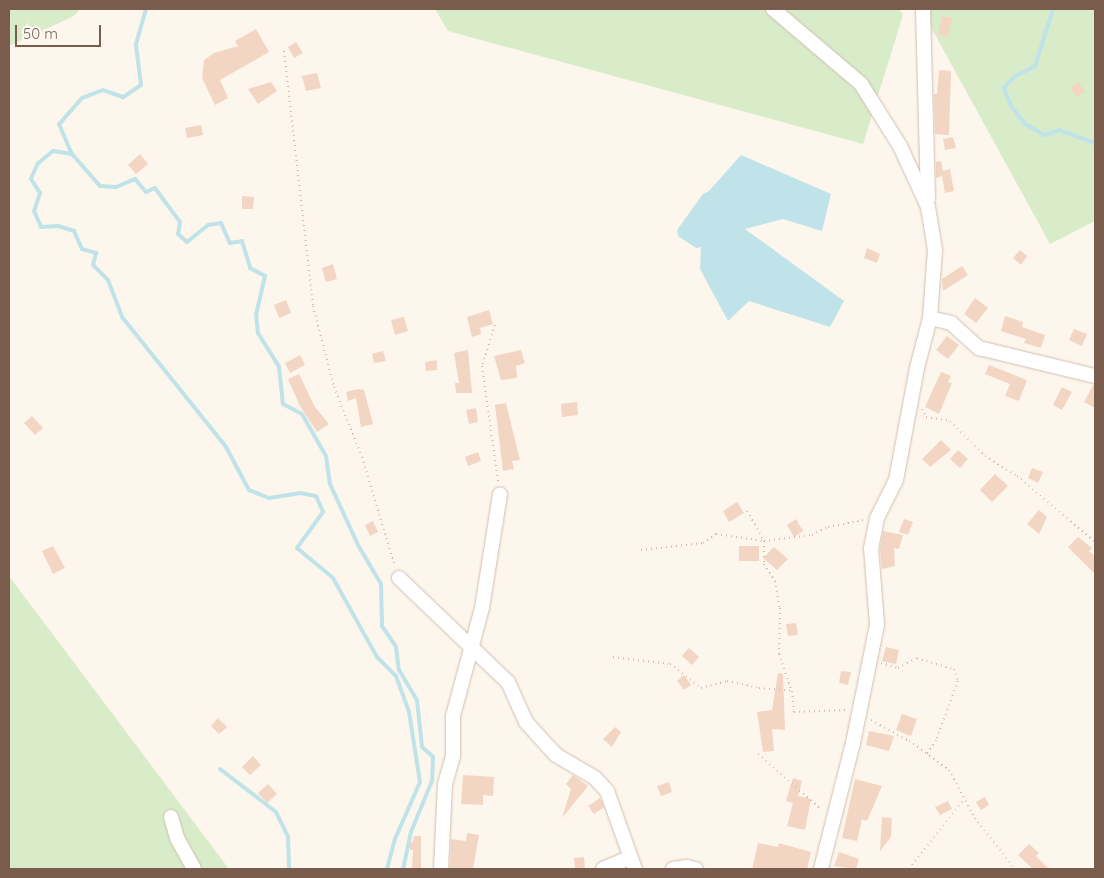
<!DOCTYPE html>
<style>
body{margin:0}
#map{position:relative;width:1104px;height:878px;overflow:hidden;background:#fdf6ec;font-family:Quicksand,sans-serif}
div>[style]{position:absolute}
.green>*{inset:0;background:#d8ecc9}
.water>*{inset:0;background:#bfe3e8}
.stream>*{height:4px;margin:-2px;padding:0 2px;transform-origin:2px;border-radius:2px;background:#bfe3e8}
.building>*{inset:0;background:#f3d5c3}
.path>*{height:2px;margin-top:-1px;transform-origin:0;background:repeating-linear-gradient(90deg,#d9b8a5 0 1px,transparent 0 5px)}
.roads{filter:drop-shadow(0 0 1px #d1beb0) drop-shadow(0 0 1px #d1beb0)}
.minor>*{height:14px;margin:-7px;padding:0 7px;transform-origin:7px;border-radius:7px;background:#fff}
span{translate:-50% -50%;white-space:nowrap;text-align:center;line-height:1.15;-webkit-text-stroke:4px #fffaf3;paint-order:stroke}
.frame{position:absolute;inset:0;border:10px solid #7a5c4d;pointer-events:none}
.scale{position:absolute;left:15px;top:25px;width:86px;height:22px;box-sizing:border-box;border:2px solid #7a5c4d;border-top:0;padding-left:6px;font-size:15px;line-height:18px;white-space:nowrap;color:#7a5c4d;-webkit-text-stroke:4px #fffaf3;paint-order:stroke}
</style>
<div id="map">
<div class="green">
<i style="clip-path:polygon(9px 9px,80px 9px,74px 16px,9px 46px)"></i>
<i style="clip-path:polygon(435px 9px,899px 9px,903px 15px,863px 144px,448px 31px)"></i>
<i style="clip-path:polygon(921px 9px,1095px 9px,1095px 221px,1050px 244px)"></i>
<i style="clip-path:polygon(9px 576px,229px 869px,9px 869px)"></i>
</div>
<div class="water">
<i style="clip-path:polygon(741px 155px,831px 194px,822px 231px,783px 219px,745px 229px,844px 301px,830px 327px,749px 301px,728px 321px,700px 269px,701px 247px,696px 248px,678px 236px,677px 230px,703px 194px,709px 191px)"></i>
</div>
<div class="stream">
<i style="left:146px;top:9px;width:37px;rotate:106deg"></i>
<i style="left:136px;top:45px;width:40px;rotate:82.9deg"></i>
<i style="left:141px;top:85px;width:22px;rotate:146deg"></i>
<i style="left:123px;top:97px;width:21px;rotate:-161deg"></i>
<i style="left:103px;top:90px;width:22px;rotate:159deg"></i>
<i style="left:82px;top:98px;width:35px;rotate:131deg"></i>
<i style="left:59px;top:124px;width:33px;rotate:67deg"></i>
<i style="left:72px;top:154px;width:19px;rotate:-171deg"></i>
<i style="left:53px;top:151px;width:19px;rotate:141deg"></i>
<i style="left:38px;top:163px;width:17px;rotate:114deg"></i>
<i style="left:31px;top:179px;width:17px;rotate:57deg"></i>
<i style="left:40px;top:193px;width:19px;rotate:108deg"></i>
<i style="left:34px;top:211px;width:17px;rotate:66deg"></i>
<i style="left:41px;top:227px;width:17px;rotate:-3deg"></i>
<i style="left:58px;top:226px;width:17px;rotate:17deg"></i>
<i style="left:74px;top:231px;width:20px;rotate:66deg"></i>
<i style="left:82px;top:249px;width:15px;rotate:16deg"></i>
<i style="left:96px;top:253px;width:12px;rotate:104deg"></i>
<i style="left:93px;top:265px;width:21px;rotate:45deg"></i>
<i style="left:108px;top:280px;width:40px;rotate:69deg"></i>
<i style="left:122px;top:317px;width:166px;rotate:51.3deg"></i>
<i style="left:226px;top:447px;width:49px;rotate:61.9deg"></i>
<i style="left:249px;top:490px;width:22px;rotate:22deg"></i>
<i style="left:269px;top:498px;width:31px;rotate:-9deg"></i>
<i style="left:300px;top:493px;width:16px;rotate:11deg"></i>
<i style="left:316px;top:496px;width:17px;rotate:66deg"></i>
<i style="left:323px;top:512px;width:44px;rotate:125.8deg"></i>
<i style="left:297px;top:548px;width:47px;rotate:39.8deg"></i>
<i style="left:333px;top:578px;width:90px;rotate:60.9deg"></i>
<i style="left:377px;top:657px;width:27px;rotate:45deg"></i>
<i style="left:396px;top:676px;width:38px;rotate:70deg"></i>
<i style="left:409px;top:712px;width:71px;rotate:81.1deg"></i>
<i style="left:420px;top:782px;width:62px;rotate:113.7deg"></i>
<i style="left:395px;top:839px;width:31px;rotate:105deg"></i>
<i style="left:1053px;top:9px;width:60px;rotate:107.5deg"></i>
<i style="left:1035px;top:66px;width:22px;rotate:153deg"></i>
<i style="left:1015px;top:76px;width:16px;rotate:133deg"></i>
<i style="left:1004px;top:88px;width:19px;rotate:69deg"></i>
<i style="left:1011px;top:106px;width:23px;rotate:52deg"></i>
<i style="left:1025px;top:124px;width:22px;rotate:30deg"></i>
<i style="left:1044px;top:135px;width:16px;rotate:-18deg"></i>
<i style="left:1059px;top:130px;width:38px;rotate:20deg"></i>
<i style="left:72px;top:154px;width:43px;rotate:48.8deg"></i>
<i style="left:100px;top:186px;width:16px;rotate:4deg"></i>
<i style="left:116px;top:187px;width:21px;rotate:-23deg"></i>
<i style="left:135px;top:179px;width:17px;rotate:50deg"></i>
<i style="left:146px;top:192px;width:10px;rotate:-24deg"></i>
<i style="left:155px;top:188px;width:42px;rotate:53.7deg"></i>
<i style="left:180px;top:222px;width:12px;rotate:99deg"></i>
<i style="left:178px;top:234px;width:12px;rotate:42deg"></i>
<i style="left:187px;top:242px;width:27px;rotate:-39deg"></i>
<i style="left:208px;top:225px;width:13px;rotate:-9deg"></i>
<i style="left:221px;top:223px;width:22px;rotate:66deg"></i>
<i style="left:230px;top:243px;width:12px;rotate:-9deg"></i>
<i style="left:242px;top:241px;width:28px;rotate:73deg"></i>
<i style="left:250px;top:268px;width:17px;rotate:28deg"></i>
<i style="left:265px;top:276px;width:39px;rotate:103deg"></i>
<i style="left:256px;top:314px;width:19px;rotate:84deg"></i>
<i style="left:258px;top:333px;width:40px;rotate:58deg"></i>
<i style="left:279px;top:367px;width:37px;rotate:84deg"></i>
<i style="left:283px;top:404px;width:21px;rotate:28deg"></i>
<i style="left:302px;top:414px;width:48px;rotate:60.3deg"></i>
<i style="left:326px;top:456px;width:28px;rotate:82deg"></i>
<i style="left:330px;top:484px;width:67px;rotate:65.3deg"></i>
<i style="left:358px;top:545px;width:45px;rotate:59.5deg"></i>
<i style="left:381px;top:584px;width:42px;rotate:88.6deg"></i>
<i style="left:382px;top:626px;width:25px;rotate:56deg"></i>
<i style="left:396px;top:647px;width:23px;rotate:83deg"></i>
<i style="left:399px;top:670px;width:35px;rotate:59deg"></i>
<i style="left:417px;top:700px;width:47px;rotate:83.9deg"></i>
<i style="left:422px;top:747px;width:15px;rotate:42deg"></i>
<i style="left:433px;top:757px;width:24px;rotate:92deg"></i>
<i style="left:432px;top:781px;width:55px;rotate:112.4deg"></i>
<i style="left:411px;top:832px;width:38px;rotate:102deg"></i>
<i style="left:220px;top:769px;width:71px;rotate:37.5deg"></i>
<i style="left:276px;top:812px;width:28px;rotate:64deg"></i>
<i style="left:288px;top:837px;width:32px;rotate:88deg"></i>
</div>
<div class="building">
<i style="clip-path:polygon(942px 16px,952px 18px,948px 37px,938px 35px)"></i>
<i style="clip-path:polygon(256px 29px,269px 52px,220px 80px,228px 98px,215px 105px,202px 78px,204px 60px,214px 53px,238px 46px,235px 41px)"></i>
<i style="clip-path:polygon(296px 42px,303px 53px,294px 58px,288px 47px)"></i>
<i style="clip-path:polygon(939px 70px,951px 71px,949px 135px,935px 134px,934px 94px,937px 94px)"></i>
<i style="clip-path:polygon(317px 73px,321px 88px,306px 91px,302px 76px)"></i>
<i style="clip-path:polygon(271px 82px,277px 91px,258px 104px,248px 89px)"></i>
<i style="clip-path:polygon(1078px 82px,1085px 91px,1077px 97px,1070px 88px)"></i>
<i style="clip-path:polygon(201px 125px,203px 135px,187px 138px,185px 128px)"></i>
<i style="clip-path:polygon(953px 137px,956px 148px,945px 150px,943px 139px)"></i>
<i style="clip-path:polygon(140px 154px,148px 164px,136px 174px,128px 165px)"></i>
<i style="clip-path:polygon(941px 161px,943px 171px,950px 169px,954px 191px,945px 193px,942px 176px,936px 178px,936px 162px)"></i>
<i style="clip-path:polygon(242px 196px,254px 197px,253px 209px,242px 209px)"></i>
<i style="clip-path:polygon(867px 248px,880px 254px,877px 263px,864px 258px)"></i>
<i style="clip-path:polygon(1020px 250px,1027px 256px,1021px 265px,1013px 258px)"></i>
<i style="clip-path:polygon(333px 264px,337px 279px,326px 282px,322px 268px)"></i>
<i style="clip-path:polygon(962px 266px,968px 275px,943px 291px,942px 279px)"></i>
<i style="clip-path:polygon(975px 298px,988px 308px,976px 323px,964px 314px)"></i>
<i style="clip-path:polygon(286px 300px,291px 313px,279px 318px,274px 305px)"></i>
<i style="clip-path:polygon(489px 310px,493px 324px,480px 328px,481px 334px,472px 337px,467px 317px)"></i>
<i style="clip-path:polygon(1005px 316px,1023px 322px,1022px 327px,1045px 335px,1041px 348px,1024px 343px,1026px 339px,1001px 331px)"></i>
<i style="clip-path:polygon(404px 317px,408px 331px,395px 335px,391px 320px)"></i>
<i style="clip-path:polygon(1074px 329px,1087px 334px,1082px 346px,1069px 340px)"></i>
<i style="clip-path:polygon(947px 336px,959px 345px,948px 359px,936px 350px)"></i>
<i style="clip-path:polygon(468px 350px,472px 393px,456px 393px,455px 383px,459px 383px,454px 353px)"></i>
<i style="clip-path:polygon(521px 350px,525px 363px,516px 366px,517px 378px,501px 380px,494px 356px)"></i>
<i style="clip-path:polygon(383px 351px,386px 361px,374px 363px,372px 354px)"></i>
<i style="clip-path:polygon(300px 355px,305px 365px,290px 373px,285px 363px)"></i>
<i style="clip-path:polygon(437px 360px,437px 370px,426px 371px,425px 362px)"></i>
<i style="clip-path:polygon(989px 365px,1027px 380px,1019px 401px,1005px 396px,1010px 384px,985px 374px)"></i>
<i style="clip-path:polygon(941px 372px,951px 376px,948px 382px,952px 383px,939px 414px,925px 407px)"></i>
<i style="clip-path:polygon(299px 374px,315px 407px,329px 424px,317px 432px,300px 406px,288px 379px)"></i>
<i style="clip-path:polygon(1093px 385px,1095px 385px,1095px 408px,1084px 402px)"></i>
<i style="clip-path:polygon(1062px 387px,1072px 392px,1062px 410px,1053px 405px)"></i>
<i style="clip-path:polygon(358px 389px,364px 390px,373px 424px,361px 427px,356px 398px,348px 401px,346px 392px)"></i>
<i style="clip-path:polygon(577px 402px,578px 415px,562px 417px,561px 404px)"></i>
<i style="clip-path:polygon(506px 403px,520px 460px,512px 461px,514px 469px,503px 471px,495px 405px)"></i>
<i style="clip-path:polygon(476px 408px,478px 422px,469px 424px,466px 410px)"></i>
<i style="clip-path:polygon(32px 416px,43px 428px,35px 435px,24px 423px)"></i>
<i style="clip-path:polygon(941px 440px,951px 450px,930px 467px,922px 459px)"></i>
<i style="clip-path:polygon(958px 450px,968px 459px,960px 468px,950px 459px)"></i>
<i style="clip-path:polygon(478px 452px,481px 461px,468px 466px,465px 457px)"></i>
<i style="clip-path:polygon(1032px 468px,1043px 472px,1038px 483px,1028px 478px)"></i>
<i style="clip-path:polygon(995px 474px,1008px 486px,992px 502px,980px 490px)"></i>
<i style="clip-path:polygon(737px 502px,744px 513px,729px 522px,723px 511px)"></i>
<i style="clip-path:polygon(1039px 510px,1047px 517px,1039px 534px,1027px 524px)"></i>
<i style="clip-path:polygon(796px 519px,803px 531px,794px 537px,787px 525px)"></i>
<i style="clip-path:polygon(904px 519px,913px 522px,908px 535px,899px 532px)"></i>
<i style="clip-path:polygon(373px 521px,378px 532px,370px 536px,365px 525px)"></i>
<i style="clip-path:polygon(883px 531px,903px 535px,899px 549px,894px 548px,895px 566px,882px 569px,880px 549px)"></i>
<i style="clip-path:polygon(1078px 537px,1092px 548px,1089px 551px,1095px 556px,1095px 574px,1068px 547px)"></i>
<i style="clip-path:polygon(53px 546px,65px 568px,53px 574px,42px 551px)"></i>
<i style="clip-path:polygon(739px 546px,759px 546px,759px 561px,739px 561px)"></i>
<i style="clip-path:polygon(774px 547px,788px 559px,777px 570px,763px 558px)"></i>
<i style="clip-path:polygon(796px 623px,798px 635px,788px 636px,786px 624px)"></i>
<i style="clip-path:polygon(886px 647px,899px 650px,896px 664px,882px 661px)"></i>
<i style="clip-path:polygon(689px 648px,699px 657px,692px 665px,682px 656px)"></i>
<i style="clip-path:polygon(841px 671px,851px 672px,848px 685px,839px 683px)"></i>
<i style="clip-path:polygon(778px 673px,783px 674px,785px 730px,772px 729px,774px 751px,763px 752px,757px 712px,772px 710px)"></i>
<i style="clip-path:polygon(684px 675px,691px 685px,684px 690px,677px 681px)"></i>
<i style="clip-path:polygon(902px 714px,917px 719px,911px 736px,896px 730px)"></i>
<i style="clip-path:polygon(218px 718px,227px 727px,219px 734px,211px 726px)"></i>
<i style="clip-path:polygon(615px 727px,621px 732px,612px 747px,603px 739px)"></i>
<i style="clip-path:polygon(869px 731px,894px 736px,889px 751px,866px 745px)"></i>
<i style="clip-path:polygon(253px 756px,261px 765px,250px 775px,242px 767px)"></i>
<i style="clip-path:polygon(463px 775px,494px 777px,493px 796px,483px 795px,483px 805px,461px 804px)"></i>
<i style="clip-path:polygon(573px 775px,588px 786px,562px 818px,571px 789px,566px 784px)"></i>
<i style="clip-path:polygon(793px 778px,802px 781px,798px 796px,811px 799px,805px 830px,787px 826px,793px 803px,786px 801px)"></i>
<i style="clip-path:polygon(855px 779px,882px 786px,867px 821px,862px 819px,857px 841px,842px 838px)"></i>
<i style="clip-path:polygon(669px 782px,672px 792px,661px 796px,657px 786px)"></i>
<i style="clip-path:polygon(268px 784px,277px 794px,267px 803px,258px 793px)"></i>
<i style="clip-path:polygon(985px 797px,989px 805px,981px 810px,976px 802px)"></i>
<i style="clip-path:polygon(600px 798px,604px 807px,594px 814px,588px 806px)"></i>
<i style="clip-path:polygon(948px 801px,952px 809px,940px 815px,935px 807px)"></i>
<i style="clip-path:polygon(882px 817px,892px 818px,891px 837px,880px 851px)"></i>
<i style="clip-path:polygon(467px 833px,479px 835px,473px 869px,450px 869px,451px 839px,466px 841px)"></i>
<i style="clip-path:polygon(414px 836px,421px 836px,421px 869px,412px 869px,413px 850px,410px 850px,410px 842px,413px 842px)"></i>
<i style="clip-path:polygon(758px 843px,778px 847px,779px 843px,811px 852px,807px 869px,752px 869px)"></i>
<i style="clip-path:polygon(1029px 844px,1039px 853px,1036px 856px,1049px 869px,1033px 869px,1018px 855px)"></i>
<i style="clip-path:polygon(839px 852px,859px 859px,856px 869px,834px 866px)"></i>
<i style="clip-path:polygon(584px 857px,585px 869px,575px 869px,574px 858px)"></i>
</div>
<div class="path">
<i style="left:284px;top:51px;width:257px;rotate:83.5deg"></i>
<i style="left:313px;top:306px;width:84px;rotate:75.5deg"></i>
<i style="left:334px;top:387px;width:75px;rotate:68.2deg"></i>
<i style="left:362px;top:457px;width:115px;rotate:73.3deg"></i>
<i style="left:495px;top:325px;width:43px;rotate:107.6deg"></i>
<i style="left:482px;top:366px;width:117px;rotate:82.1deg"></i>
<i style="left:922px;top:409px;width:9px;rotate:63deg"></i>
<i style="left:926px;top:417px;width:24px;rotate:9deg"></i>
<i style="left:950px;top:421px;width:49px;rotate:45deg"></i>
<i style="left:985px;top:456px;width:38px;rotate:32deg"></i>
<i style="left:1017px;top:476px;width:102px;rotate:40.2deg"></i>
<i style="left:747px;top:511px;width:34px;rotate:60deg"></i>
<i style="left:764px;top:541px;width:23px;rotate:90deg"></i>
<i style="left:764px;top:564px;width:20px;rotate:57deg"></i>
<i style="left:775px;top:581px;width:27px;rotate:80deg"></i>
<i style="left:780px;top:608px;width:46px;rotate:91.2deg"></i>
<i style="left:779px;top:654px;width:39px;rotate:71deg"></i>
<i style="left:641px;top:550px;width:62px;rotate:-6.4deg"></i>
<i style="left:703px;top:543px;width:16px;rotate:-35deg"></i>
<i style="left:716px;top:534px;width:49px;rotate:8.3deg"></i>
<i style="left:764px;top:541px;width:48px;rotate:-7.1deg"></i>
<i style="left:812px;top:535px;width:18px;rotate:-27deg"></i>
<i style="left:828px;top:527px;width:38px;rotate:-11deg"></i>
<i style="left:613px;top:657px;width:57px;rotate:7deg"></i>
<i style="left:670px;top:664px;width:39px;rotate:38deg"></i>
<i style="left:701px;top:688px;width:27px;rotate:-15deg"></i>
<i style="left:727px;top:681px;width:33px;rotate:12deg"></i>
<i style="left:759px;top:688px;width:33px;rotate:5deg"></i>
<i style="left:792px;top:691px;width:21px;rotate:85deg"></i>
<i style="left:794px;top:712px;width:53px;rotate:-2.2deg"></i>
<i style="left:881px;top:663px;width:18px;rotate:16deg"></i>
<i style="left:898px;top:668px;width:21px;rotate:-28deg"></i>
<i style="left:917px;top:658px;width:39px;rotate:17deg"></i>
<i style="left:954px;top:669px;width:13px;rotate:72deg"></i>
<i style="left:958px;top:681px;width:63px;rotate:110.4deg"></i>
<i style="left:936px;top:740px;width:17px;rotate:123deg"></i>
<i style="left:871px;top:720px;width:43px;rotate:28.9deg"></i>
<i style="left:909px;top:741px;width:49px;rotate:35.9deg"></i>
<i style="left:949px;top:770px;width:55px;rotate:61.6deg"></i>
<i style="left:975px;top:818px;width:65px;rotate:51.9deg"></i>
<i style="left:758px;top:754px;width:85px;rotate:41.2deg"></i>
<i style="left:909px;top:869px;width:90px;rotate:-51.7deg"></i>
</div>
<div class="roads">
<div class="minor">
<i style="left:773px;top:9px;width:116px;rotate:40.4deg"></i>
<i style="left:861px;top:84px;width:73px;rotate:57.8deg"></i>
<i style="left:900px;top:146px;width:67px;rotate:65.3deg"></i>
<i style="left:928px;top:207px;width:44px;rotate:80.8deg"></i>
<i style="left:935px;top:250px;width:68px;rotate:94.2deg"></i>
<i style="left:930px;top:318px;width:52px;rotate:104.6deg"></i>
<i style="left:917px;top:368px;width:114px;rotate:100.6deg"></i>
<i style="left:896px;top:480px;width:42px;rotate:116.6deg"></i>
<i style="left:877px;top:518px;width:31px;rotate:101deg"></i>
<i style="left:871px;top:548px;width:77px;rotate:85.5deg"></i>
<i style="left:877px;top:625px;width:120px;rotate:101.5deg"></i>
<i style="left:853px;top:743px;width:130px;rotate:104.3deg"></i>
<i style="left:923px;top:9px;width:190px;rotate:88.5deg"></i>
<i style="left:930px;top:318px;width:22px;rotate:13deg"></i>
<i style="left:951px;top:323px;width:38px;rotate:42deg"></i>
<i style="left:979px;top:348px;width:119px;rotate:13.6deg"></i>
<i style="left:399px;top:578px;width:151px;rotate:43.7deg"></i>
<i style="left:508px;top:682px;width:44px;rotate:65.8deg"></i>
<i style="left:526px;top:722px;width:25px;rotate:48deg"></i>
<i style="left:543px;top:741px;width:19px;rotate:47deg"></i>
<i style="left:556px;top:755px;width:45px;rotate:30.5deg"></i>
<i style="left:595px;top:778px;width:18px;rotate:47deg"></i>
<i style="left:607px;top:791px;width:83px;rotate:70.3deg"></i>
<i style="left:171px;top:817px;width:22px;rotate:74deg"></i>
<i style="left:177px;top:838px;width:35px;rotate:61deg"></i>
<i style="left:441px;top:869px;width:85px;rotate:-87.3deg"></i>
<i style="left:445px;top:784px;width:29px;rotate:-74deg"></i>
<i style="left:453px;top:756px;width:40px;rotate:-90deg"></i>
<i style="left:453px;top:716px;width:112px;rotate:-75deg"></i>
<i style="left:482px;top:608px;width:115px;rotate:-81deg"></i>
<i style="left:603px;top:869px;width:30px;rotate:-23deg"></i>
<i style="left:673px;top:869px;width:14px;rotate:-8deg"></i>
<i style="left:687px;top:867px;width:9px;rotate:13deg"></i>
</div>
</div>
<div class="frame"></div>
<div class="scale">50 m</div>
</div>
